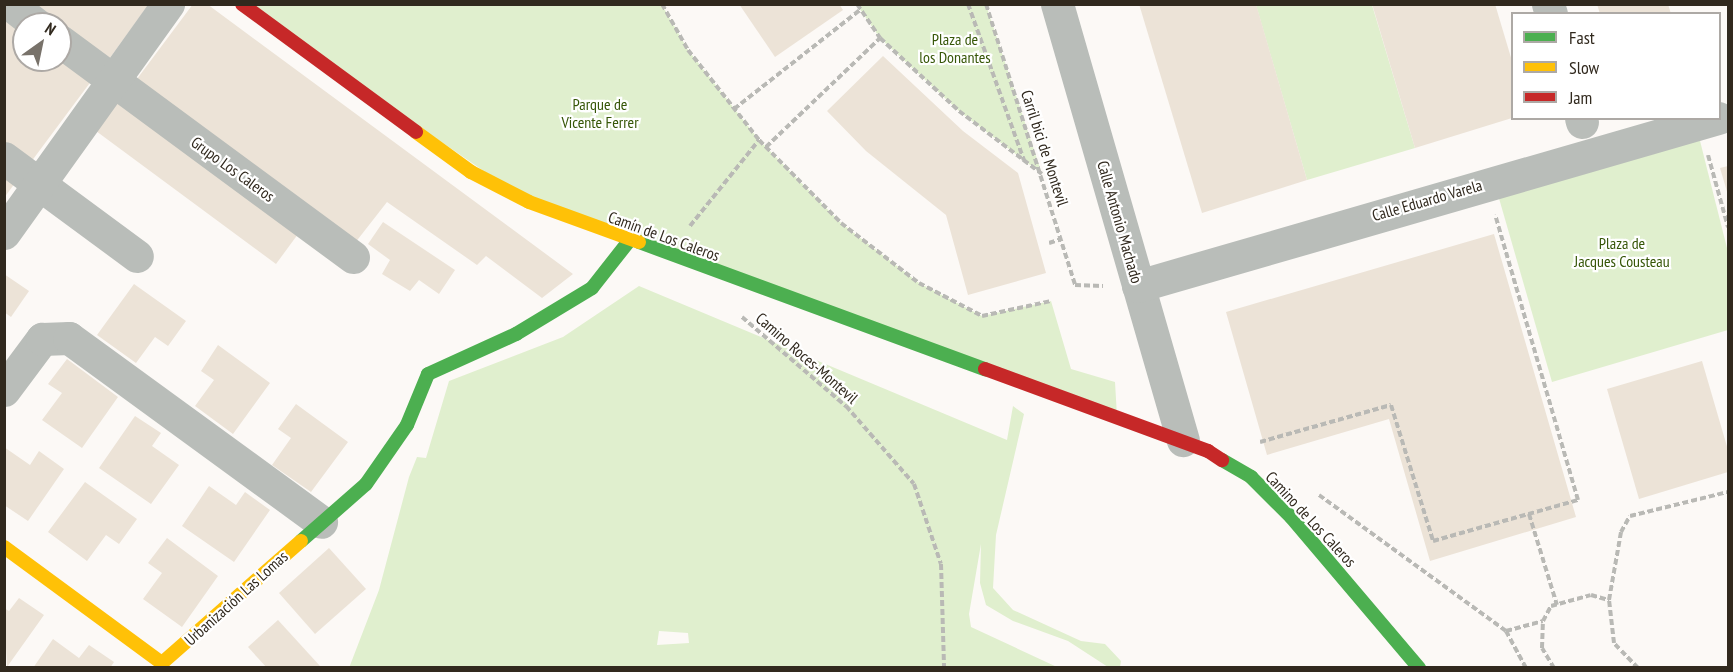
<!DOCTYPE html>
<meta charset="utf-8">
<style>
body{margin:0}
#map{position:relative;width:1733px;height:672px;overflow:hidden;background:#fcf9f6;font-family:"PT Sans Narrow",sans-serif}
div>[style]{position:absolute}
.green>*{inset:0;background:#e0efce}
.building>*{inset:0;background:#ece3d7}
.path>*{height:4px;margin-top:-2px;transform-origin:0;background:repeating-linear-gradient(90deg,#b9b9b5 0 6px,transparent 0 9px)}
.street>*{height:33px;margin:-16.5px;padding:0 16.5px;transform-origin:16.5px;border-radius:16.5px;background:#b9bdb9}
.fast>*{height:14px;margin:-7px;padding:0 7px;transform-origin:7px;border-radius:7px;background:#4caf50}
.slow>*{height:14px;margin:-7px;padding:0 7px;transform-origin:7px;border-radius:7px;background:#ffc107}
.jam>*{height:14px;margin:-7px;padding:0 7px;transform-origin:7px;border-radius:7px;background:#c62828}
span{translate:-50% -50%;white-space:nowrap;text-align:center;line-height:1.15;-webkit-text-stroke:4.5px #fff;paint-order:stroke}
.park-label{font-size:16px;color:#365607}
.street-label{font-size:16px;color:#31291e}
.frame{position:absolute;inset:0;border:6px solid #31291e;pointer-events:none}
.legend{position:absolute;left:1511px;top:12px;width:210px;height:108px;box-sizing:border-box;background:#fff;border:2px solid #ada9a5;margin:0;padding:8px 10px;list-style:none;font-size:18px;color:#31291e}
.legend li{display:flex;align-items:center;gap:12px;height:30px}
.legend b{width:30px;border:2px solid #ada9a5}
.north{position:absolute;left:12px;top:12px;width:60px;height:60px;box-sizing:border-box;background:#fff;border:2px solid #ada9a5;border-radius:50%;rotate:33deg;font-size:16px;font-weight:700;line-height:24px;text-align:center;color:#31291e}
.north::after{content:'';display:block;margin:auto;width:21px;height:27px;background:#78726a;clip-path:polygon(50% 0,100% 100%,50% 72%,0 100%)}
</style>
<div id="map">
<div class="green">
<i style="clip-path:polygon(242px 5px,662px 5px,688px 50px,759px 140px,841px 223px,919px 283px,982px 316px,1051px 301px,1071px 369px,1115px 382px,1117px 416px,529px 202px)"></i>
<i style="clip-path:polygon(857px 5px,986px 5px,1042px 174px,959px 111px,880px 38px)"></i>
<i style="clip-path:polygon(1256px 5px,1372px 5px,1415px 148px,1307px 180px)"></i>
<i style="clip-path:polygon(1696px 125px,1728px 252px,1728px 330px,1552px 382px,1494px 181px)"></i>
<i style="clip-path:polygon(evenodd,639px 286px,1007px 440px,1013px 406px,1024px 414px,996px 535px,993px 588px,1013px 610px,1081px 641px,1105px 644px,1121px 661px,1120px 667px,1108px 667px,1068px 641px,1013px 621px,986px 605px,980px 583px,981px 544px,969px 614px,971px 627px,1057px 667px,349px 668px,379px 590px,409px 477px,417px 457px,426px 458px,449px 381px,563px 337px,639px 286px,659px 631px,688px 633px,689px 643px,657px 645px,659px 631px)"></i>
</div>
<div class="building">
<i style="clip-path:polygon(30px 4px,149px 4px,107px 62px)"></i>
<i style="clip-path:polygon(193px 4px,207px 4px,573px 274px,542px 298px,486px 256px,477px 265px,387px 202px,355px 243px,134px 83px)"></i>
<i style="clip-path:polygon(739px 4px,839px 4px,843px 10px,775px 57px)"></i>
<i style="clip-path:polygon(1139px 4px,1256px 4px,1307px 180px,1202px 213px)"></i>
<i style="clip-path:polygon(1372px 4px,1495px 4px,1512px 61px,1512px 118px,1415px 148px)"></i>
<i style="clip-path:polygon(1597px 4px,1668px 4px,1671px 14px,1600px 14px)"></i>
<i style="clip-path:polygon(4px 11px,24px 25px,24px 60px,60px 60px,95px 76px,31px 162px,4px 143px)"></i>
<i style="clip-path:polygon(883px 56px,963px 131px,1018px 173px,1046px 273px,968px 295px,946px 215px,866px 151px,827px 111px)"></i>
<i style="clip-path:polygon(121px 97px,301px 230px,276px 264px,96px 131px)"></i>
<i style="clip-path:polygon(1728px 166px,1728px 195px,1720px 168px)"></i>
<i style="clip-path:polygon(4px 169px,18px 179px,4px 198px)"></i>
<i style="clip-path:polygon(383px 222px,455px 270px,439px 294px,419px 280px,410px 291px,382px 274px,390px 260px,368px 244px)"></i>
<i style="clip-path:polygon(1494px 234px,1576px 517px,1430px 561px,1389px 419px,1267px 455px,1226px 312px)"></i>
<i style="clip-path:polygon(4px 274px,29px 291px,11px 317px,4px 312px)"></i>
<i style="clip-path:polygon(134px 284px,186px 321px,168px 346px,155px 337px,136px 363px,97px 335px)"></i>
<i style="clip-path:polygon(218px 345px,270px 383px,233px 434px,195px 406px,214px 380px,201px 371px)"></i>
<i style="clip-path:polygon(67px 359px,118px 397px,82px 448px,42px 420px,62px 393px,48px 384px)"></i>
<i style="clip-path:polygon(1702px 361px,1728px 450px,1728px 472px,1639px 499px,1607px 389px)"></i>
<i style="clip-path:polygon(296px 404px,348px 442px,311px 492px,272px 465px,291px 438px,278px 429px)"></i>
<i style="clip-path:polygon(135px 416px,161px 433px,152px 446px,179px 465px,151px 504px,99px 468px)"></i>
<i style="clip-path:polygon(4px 447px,30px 465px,39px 451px,64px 469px,28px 521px,4px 505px)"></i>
<i style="clip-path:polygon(85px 482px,137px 519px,119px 544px,106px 535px,87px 561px,48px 532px)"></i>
<i style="clip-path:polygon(209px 486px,236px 505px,245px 492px,270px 510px,234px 562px,182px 526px)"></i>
<i style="clip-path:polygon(167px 538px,218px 576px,182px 627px,143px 599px,162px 573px,148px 563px)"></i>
<i style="clip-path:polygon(329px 548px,366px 589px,315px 634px,279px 593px)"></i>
<i style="clip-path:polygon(19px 598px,44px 615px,7px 667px,4px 608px,9px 611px)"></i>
<i style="clip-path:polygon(278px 620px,320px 666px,319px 668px,267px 668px,248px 647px)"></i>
<i style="clip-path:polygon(53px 639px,79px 658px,89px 645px,114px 662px,110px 668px,33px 668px)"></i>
</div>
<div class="path">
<i style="left:662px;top:4px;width:53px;rotate:60.5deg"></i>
<i style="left:688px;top:50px;width:115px;rotate:51.7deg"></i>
<i style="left:759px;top:140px;width:117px;rotate:45.3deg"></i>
<i style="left:841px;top:223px;width:98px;rotate:37.6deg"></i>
<i style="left:919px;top:283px;width:71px;rotate:27.6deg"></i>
<i style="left:982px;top:316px;width:71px;rotate:-12.3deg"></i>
<i style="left:857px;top:4px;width:41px;rotate:55.9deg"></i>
<i style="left:880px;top:38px;width:108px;rotate:42.7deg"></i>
<i style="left:959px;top:111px;width:104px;rotate:37.2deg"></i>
<i style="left:968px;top:4px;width:166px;rotate:70.3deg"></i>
<i style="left:986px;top:4px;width:295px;rotate:72.4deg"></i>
<i style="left:1075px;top:285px;width:28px;rotate:2deg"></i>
<i style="left:734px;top:109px;width:162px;rotate:-38.2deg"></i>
<i style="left:766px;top:147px;width:158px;rotate:-43.7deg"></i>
<i style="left:1708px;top:155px;width:75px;rotate:74.5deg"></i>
<i style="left:690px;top:226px;width:110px;rotate:-51.3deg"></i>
<i style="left:1049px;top:243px;width:13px;rotate:-18deg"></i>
<i style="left:742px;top:317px;width:137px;rotate:40.6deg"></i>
<i style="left:846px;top:406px;width:103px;rotate:48.9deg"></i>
<i style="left:914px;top:484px;width:84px;rotate:71.4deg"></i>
<i style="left:941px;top:564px;width:104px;rotate:88.3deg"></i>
<i style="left:1260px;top:442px;width:136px;rotate:-15.8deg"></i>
<i style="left:1391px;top:405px;width:142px;rotate:72.8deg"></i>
<i style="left:1433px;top:541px;width:151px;rotate:-15.8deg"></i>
<i style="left:1578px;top:500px;width:297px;rotate:-106.2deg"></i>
<i style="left:1319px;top:495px;width:231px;rotate:36deg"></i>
<i style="left:1506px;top:631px;width:38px;rotate:-15deg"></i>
<i style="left:1529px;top:514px;width:95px;rotate:72.9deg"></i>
<i style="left:1506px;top:631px;width:42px;rotate:61.6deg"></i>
<i style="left:1554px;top:668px;width:23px;rotate:-121deg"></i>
<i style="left:1542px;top:648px;width:27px;rotate:-88deg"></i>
<i style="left:1543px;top:621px;width:17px;rotate:-62deg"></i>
<i style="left:1551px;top:606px;width:41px;rotate:-15.4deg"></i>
<i style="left:1591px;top:595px;width:19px;rotate:16deg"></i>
<i style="left:1638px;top:668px;width:35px;rotate:-134deg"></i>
<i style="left:1614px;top:643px;width:43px;rotate:-96.6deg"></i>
<i style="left:1609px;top:600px;width:69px;rotate:-80deg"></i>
<i style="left:1621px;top:532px;width:18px;rotate:-61deg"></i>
<i style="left:1630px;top:516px;width:101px;rotate:-13.8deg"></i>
</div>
<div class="street">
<i style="left:10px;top:4px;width:33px;rotate:38deg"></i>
<i style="left:1057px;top:4px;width:454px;rotate:73.9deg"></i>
<i style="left:1548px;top:4px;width:10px;rotate:73deg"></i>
<i style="left:60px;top:41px;width:364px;rotate:36.4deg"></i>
<i style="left:1581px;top:118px;width:4px;rotate:76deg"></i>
<i style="left:4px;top:158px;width:165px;rotate:36.4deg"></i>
<i style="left:4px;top:233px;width:282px;rotate:-54.4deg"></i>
<i style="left:1138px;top:286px;width:604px;rotate:-16.15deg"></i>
<i style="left:4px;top:390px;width:64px;rotate:-53.3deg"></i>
<i style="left:42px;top:339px;width:27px;rotate:-2deg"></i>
<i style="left:69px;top:338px;width:312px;rotate:36.1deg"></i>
</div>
<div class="fast">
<i style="left:639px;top:242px;width:369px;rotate:20.2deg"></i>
<i style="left:1222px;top:460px;width:34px;rotate:30deg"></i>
<i style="left:1251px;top:477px;width:57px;rotate:45deg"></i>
<i style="left:1291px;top:517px;width:198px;rotate:49.7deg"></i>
<i style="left:301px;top:541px;width:86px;rotate:-41.2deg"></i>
<i style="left:366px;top:484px;width:72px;rotate:-55.2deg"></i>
<i style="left:407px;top:425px;width:55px;rotate:-67.6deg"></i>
<i style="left:428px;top:374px;width:97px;rotate:-24.4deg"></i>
<i style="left:516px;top:334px;width:89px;rotate:-31.2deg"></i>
<i style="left:592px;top:288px;width:60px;rotate:-51.8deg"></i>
</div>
<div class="slow">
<i style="left:416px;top:132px;width:68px;rotate:36deg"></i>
<i style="left:471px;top:172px;width:65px;rotate:27.3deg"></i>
<i style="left:529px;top:202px;width:117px;rotate:20deg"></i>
<i style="left:4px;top:547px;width:196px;rotate:36.3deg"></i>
<i style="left:162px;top:663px;width:185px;rotate:-41.3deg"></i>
</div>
<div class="jam">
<i style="left:242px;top:4px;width:216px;rotate:36.3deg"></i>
<i style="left:985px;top:369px;width:238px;rotate:20.2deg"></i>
<i style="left:1208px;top:451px;width:17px;rotate:33deg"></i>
</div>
<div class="park-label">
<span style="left:955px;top:48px">Plaza de<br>los Donantes</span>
<span style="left:600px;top:113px">Parque de<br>Vicente Ferrer</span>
<span style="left:1622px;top:252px">Plaza de<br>Jacques Cousteau</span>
</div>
<div class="street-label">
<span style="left:1045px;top:148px;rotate:72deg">Carril bici de Montevil</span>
<span style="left:233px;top:169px;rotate:36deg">Grupo Los Caleros</span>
<span style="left:1427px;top:200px;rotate:-16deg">Calle Eduardo Varela</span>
<span style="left:1120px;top:222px;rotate:74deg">Calle Antonio Machado</span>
<span style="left:664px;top:236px;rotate:20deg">Camín de Los Caleros</span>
<span style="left:807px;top:358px;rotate:41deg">Camino Roces-Montevil</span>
<span style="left:1311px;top:519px;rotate:47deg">Camino de Los Caleros</span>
<span style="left:236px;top:598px;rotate:-42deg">Urbanización Las Lomas</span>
</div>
<div class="frame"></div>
<ul class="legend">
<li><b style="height:8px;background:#4caf50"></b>Fast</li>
<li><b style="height:8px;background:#ffc107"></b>Slow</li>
<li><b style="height:8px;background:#c62828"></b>Jam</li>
</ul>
<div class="north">N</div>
</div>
